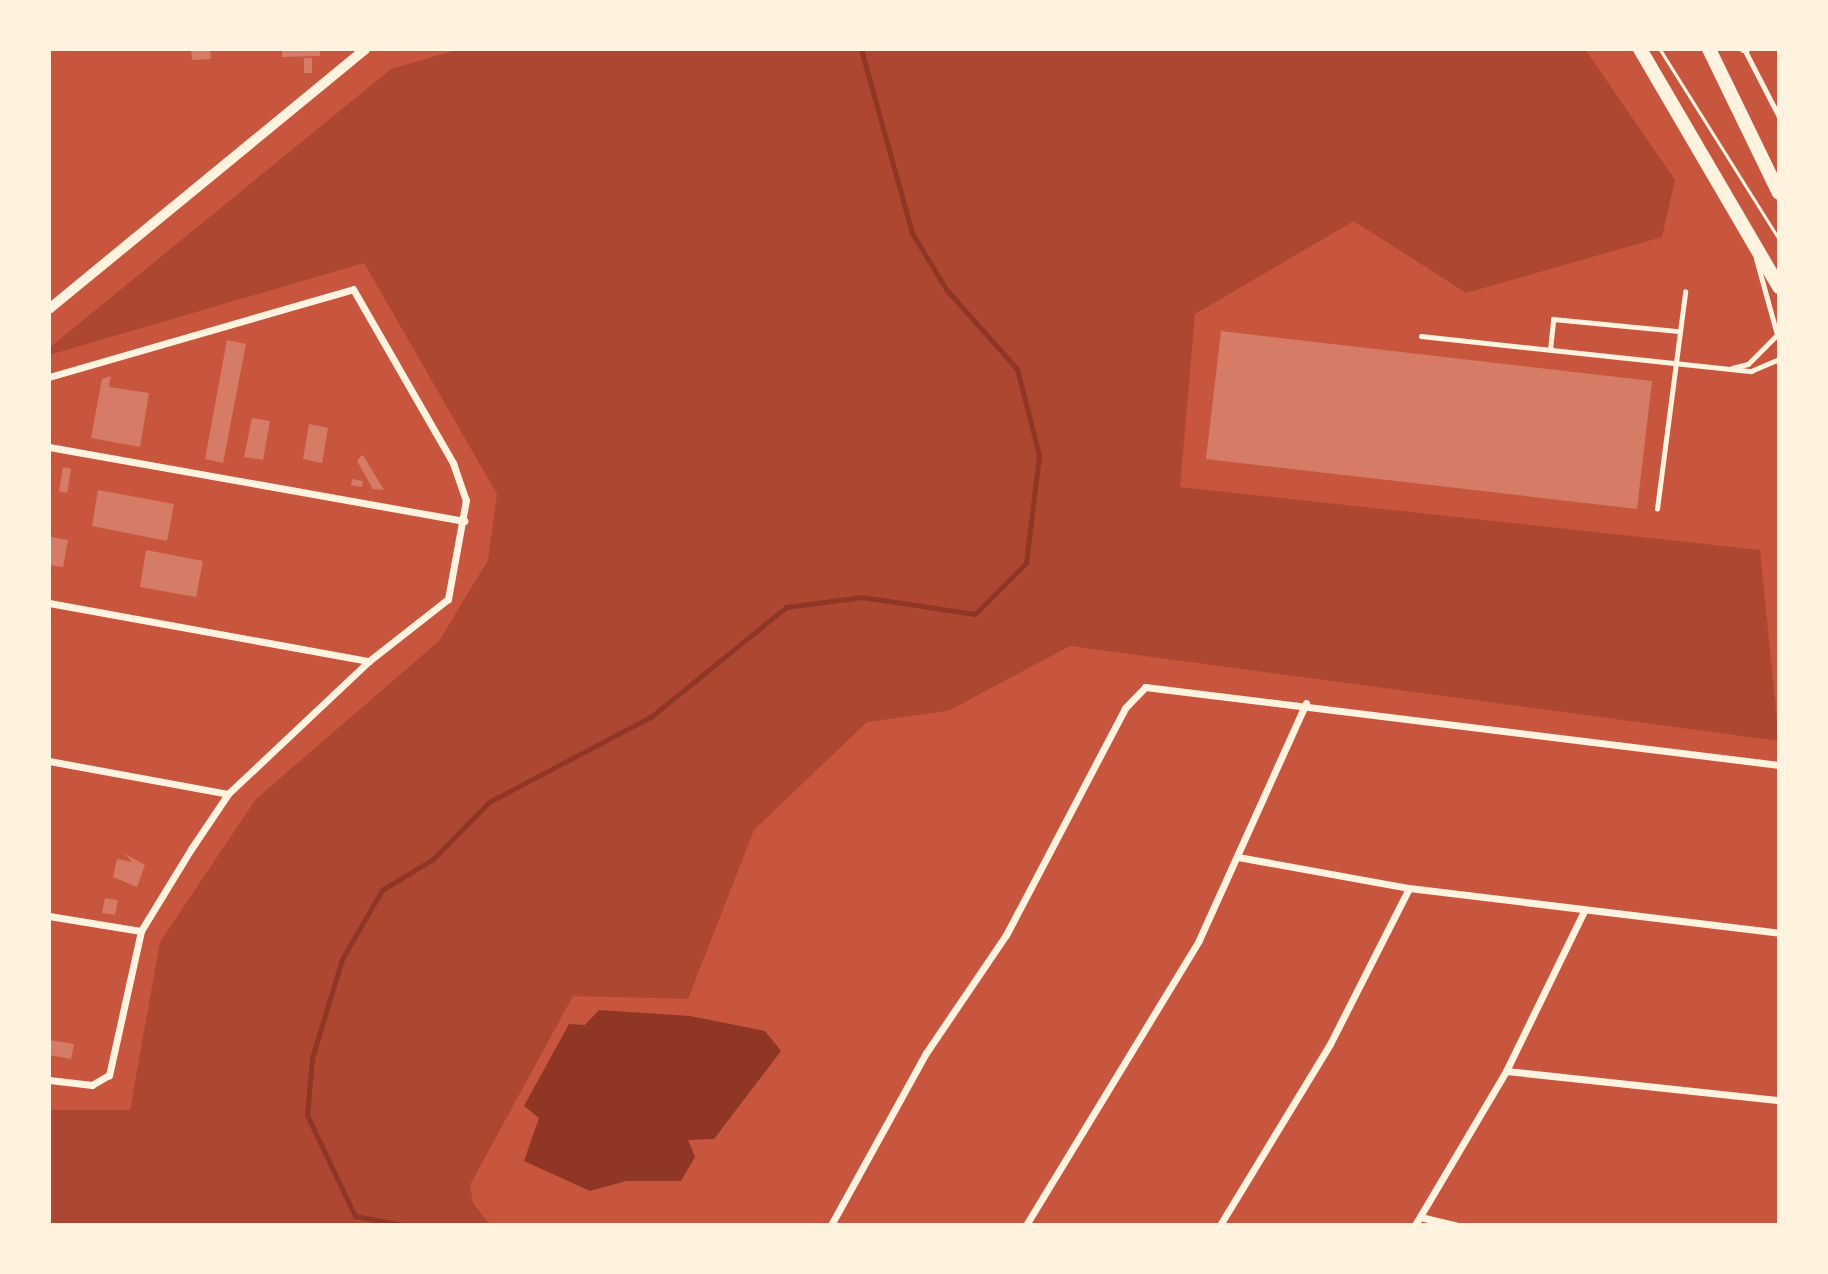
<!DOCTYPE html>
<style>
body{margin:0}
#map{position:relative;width:1828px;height:1274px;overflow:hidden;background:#c8553d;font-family:"Noto Serif",serif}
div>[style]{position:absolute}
.green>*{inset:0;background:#ae4732}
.water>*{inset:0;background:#8f3625}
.stream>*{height:5px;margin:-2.5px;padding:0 2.5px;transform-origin:2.5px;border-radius:2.5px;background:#8f3625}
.building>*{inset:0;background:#d67c66}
.path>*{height:2.5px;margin:-1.25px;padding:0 1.25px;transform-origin:1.25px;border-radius:1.25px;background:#fff3e0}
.service>*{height:4.5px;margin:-2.25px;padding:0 2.25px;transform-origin:2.25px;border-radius:2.25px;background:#fff3e0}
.minor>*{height:7px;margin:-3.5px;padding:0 3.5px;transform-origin:3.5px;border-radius:3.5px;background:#fff3e0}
.tertiary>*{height:10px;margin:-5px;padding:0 5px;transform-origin:5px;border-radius:5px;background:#fff3e0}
.trunk>*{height:14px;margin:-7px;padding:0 7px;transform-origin:7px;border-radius:7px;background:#fff3e0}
span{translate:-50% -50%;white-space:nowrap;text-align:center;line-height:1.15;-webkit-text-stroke:6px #fff3e0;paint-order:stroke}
.frame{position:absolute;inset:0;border:51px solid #fff3e0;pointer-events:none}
</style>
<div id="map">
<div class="green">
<i style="clip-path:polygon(460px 49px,1585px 49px,1675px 180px,1662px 237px,1466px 293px,1354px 221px,1195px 314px,1180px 487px,1760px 550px,1779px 741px,1070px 646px,948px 711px,867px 722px,754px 830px,688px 999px,573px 996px,470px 1185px,473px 1203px,490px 1225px,49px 1225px,49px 1110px,130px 1110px,160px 942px,256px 799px,439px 641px,488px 560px,497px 494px,364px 263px,49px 355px,49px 348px,391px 69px)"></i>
</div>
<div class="water">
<i style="clip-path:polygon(599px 1010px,690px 1016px,765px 1031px,781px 1051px,714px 1139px,688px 1140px,695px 1157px,681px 1181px,626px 1181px,590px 1191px,524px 1161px,539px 1118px,524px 1106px,569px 1024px,585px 1025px)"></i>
</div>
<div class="stream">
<i style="left:402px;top:1225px;width:48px;rotate:-169.2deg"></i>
<i style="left:355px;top:1216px;width:112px;rotate:-115.4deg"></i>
<i style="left:307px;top:1115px;width:57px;rotate:-85deg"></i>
<i style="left:312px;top:1058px;width:103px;rotate:-73.1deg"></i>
<i style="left:342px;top:959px;width:80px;rotate:-59.9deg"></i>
<i style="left:382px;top:890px;width:60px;rotate:-31.3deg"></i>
<i style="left:433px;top:859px;width:80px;rotate:-45.5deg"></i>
<i style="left:489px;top:802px;width:184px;rotate:-27.8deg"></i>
<i style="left:652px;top:716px;width:173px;rotate:-39.1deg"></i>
<i style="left:786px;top:607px;width:77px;rotate:-7.5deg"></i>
<i style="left:862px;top:597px;width:114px;rotate:8.6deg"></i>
<i style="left:975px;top:614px;width:72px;rotate:-45deg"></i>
<i style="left:1026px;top:563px;width:109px;rotate:-83.1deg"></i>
<i style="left:1039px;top:455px;width:89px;rotate:-104.3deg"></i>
<i style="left:1017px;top:369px;width:107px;rotate:-131.6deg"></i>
<i style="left:946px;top:289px;width:66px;rotate:-121.3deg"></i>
<i style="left:912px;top:233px;width:191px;rotate:-105.5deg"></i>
</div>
<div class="building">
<i style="clip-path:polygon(210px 49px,211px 59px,192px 60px,191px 50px)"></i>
<i style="clip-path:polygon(282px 49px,320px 49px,320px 56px,282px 57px)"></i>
<i style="clip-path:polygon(304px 58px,312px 58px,312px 73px,304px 73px)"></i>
<i style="clip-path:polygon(1221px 331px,1652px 381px,1637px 509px,1206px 459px)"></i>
<i style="clip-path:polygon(227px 340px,246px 344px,223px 463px,205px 459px)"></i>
<i style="clip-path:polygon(111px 376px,109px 387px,149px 393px,140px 447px,91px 438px,102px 379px)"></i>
<i style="clip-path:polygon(252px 418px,270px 421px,263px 460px,244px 457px)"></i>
<i style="clip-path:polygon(309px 424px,328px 428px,322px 463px,303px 459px)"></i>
<i style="clip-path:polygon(362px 455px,364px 457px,384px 490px,373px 489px,357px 461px)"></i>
<i style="clip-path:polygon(63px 467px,71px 469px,67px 493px,59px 491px)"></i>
<i style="clip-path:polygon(352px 479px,363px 481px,362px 487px,351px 485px)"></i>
<i style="clip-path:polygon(98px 490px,174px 504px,167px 541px,92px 526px)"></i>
<i style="clip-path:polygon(51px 537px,68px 540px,63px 567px,49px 565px)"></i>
<i style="clip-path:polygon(146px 550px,203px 561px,196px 597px,140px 587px)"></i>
<i style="clip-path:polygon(125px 854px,145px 865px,137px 887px,113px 877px,117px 859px,132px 862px)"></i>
<i style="clip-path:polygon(105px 898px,118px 900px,115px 915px,102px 913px)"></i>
<i style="clip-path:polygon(49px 1040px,74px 1044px,71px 1059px,49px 1055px)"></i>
</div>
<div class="path">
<i style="left:1660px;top:49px;width:224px;rotate:57.9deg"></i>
</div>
<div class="service">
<i style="left:1745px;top:50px;width:74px;rotate:62.7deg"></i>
<i style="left:1421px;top:336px;width:332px;rotate:6.1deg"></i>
<i style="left:1751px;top:371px;width:30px;rotate:-23deg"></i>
<i style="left:1550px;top:350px;width:31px;rotate:-84deg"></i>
<i style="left:1553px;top:319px;width:126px;rotate:5.5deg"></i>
<i style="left:1732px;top:368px;width:16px;rotate:-14deg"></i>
<i style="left:1748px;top:364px;width:41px;rotate:-45deg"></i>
<i style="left:1777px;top:335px;width:79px;rotate:-105.4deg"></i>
<i style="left:1657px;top:509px;width:219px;rotate:-82.6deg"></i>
</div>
<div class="minor">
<i style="left:1743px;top:49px;width:3px"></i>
<i style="left:49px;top:377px;width:316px;rotate:-16.1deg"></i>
<i style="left:353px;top:289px;width:201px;rotate:60.1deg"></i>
<i style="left:453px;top:463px;width:39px;rotate:71deg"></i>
<i style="left:466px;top:500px;width:101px;rotate:100.3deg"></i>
<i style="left:448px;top:599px;width:100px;rotate:141.9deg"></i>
<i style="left:369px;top:661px;width:194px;rotate:136.7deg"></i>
<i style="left:228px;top:794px;width:66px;rotate:123.9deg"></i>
<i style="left:191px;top:849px;width:96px;rotate:121.4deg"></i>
<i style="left:141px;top:931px;width:148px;rotate:102.5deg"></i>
<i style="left:109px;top:1075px;width:20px;rotate:150deg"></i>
<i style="left:92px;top:1085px;width:43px;rotate:-173.4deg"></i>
<i style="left:49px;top:447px;width:422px;rotate:10.1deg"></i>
<i style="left:49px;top:603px;width:325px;rotate:10.3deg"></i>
<i style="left:49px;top:761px;width:182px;rotate:10.4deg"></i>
<i style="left:1238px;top:857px;width:174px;rotate:10.3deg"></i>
<i style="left:1409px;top:888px;width:373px;rotate:6.9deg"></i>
<i style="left:49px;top:916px;width:93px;rotate:9.3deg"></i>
<i style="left:1506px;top:1071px;width:275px;rotate:6.1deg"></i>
<i style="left:1420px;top:1217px;width:37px;rotate:13deg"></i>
<i style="left:831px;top:1225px;width:196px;rotate:-61.1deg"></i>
<i style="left:926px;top:1053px;width:143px;rotate:-55.9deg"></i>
<i style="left:1006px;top:935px;width:256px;rotate:-62.3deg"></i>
<i style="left:1125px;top:708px;width:29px;rotate:-46deg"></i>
<i style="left:1145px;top:687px;width:639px;rotate:7.01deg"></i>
<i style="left:1026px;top:1225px;width:333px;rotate:-58.7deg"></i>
<i style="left:1199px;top:940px;width:260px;rotate:-65.7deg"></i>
<i style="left:1220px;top:1225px;width:212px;rotate:-58.7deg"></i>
<i style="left:1330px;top:1044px;width:175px;rotate:-63.1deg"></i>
<i style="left:1415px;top:1225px;width:179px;rotate:-59.4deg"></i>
<i style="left:1506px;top:1071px;width:178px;rotate:-64deg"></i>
</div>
<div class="tertiary">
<i style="left:49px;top:309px;width:409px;rotate:-39.4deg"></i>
</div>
<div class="trunk">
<i style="left:1640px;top:49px;width:276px;rotate:59.7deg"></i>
<i style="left:1709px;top:49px;width:160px;rotate:64.1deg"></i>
</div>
<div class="frame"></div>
</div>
